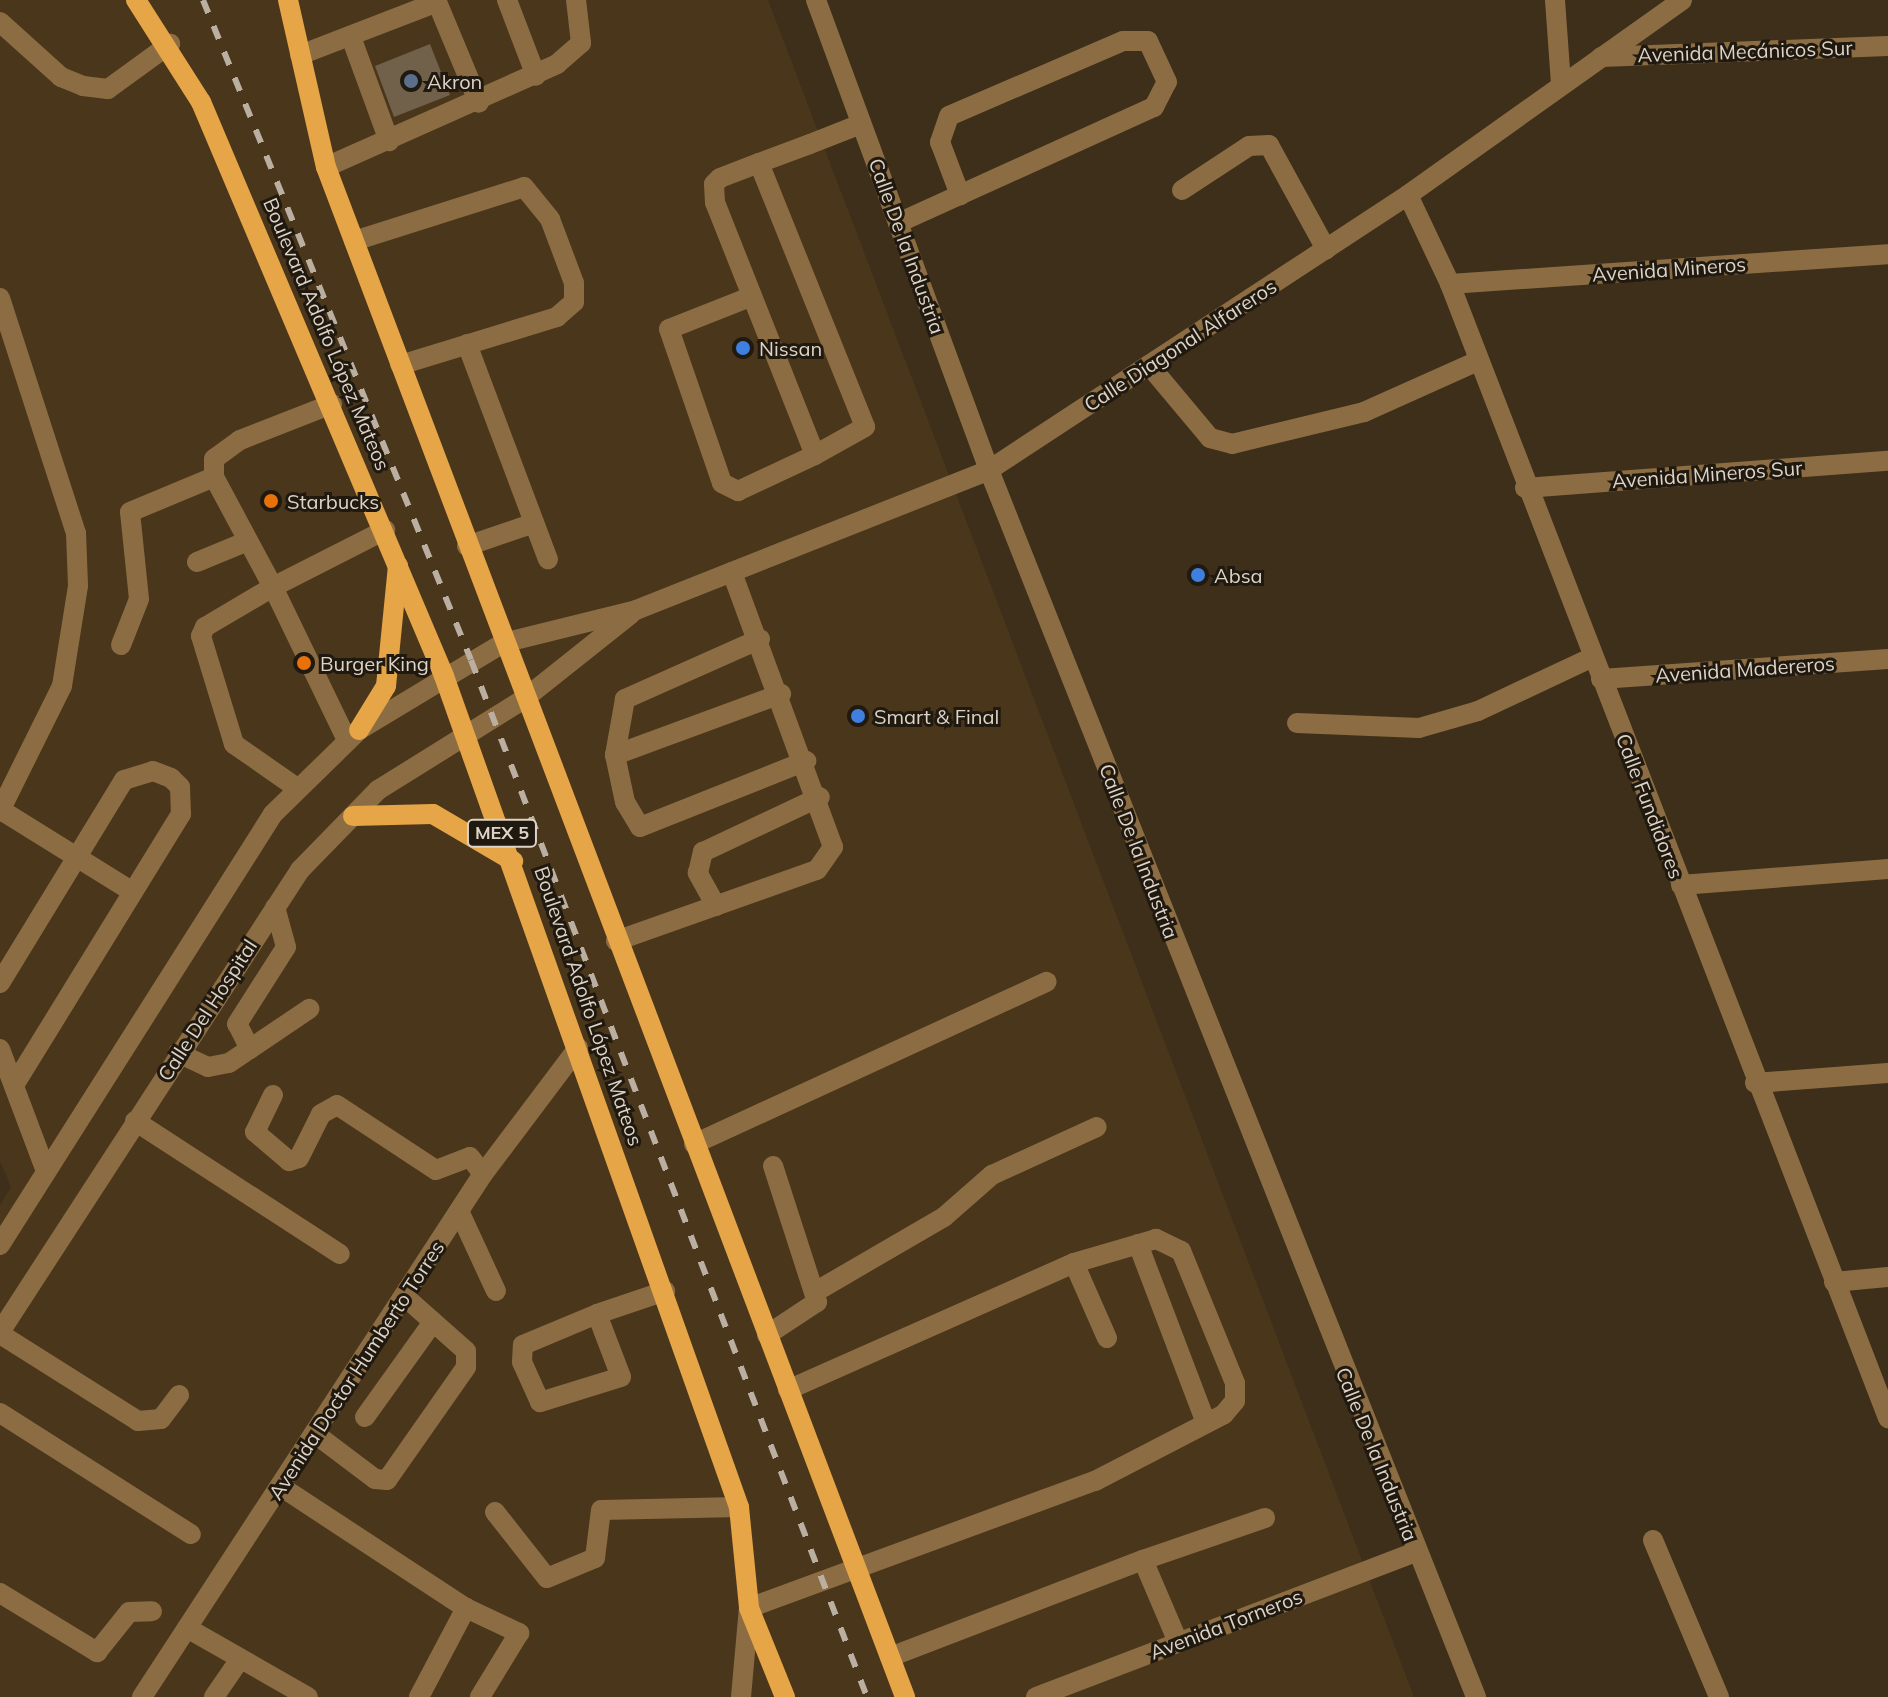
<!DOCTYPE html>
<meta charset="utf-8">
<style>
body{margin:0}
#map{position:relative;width:1888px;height:1697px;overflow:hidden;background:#3e2f1a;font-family:Mulish,sans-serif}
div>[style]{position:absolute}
.built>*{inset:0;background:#4a361b}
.building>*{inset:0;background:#71604a}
.minor>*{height:20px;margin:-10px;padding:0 10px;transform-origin:10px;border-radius:10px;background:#8c6d43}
.major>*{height:20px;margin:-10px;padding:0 10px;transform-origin:10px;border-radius:10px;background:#e6a546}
.rail>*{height:6px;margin-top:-3px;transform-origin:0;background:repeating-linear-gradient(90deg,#baafa0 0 14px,transparent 0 28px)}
.dots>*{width:22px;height:22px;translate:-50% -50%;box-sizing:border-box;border:4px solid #201910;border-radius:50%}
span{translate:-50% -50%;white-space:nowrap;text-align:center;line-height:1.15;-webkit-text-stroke:6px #201910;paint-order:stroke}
.shield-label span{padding:2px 6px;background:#201910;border:2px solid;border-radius:6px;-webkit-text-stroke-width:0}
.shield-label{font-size:18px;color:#ddd3c6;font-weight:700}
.street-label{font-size:20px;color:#ddd3c6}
.poi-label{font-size:20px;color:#ddd3c6}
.left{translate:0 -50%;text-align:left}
</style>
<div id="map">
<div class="built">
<i style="clip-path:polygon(0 0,768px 0,1414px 1697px,0 1697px,0 1205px,11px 1187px,0 1161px)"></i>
</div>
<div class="building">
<i style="clip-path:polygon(430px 44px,450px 95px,394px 117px,375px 66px)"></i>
</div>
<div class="minor">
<i style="left:507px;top:0;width:81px;rotate:69.1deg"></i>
<i style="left:816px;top:0;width:501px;rotate:69.79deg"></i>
<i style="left:989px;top:470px;width:1320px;rotate:68.35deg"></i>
<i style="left:1555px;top:0;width:83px;rotate:85.9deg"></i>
<i style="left:0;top:22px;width:82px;rotate:42deg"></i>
<i style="left:61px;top:77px;width:24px;rotate:22deg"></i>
<i style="left:83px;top:86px;width:25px;rotate:7deg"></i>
<i style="left:108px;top:89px;width:77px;rotate:-36deg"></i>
<i style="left:351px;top:37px;width:111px;rotate:69.9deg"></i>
<i style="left:300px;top:55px;width:147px;rotate:-21.1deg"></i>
<i style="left:437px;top:2px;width:109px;rotate:67.4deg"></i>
<i style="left:1601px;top:57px;width:287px;rotate:-2.2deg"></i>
<i style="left:759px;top:163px;width:284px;rotate:68.1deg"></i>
<i style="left:865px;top:427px;width:57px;rotate:150.8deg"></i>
<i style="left:815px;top:455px;width:271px;rotate:-111.6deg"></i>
<i style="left:715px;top:203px;width:19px;rotate:-93deg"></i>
<i style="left:714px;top:184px;width:8px;rotate:-45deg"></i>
<i style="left:720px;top:178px;width:42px;rotate:-21deg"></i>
<i style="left:759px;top:163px;width:54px;rotate:-20.4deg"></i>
<i style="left:810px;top:144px;width:55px;rotate:-21.4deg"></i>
<i style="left:326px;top:167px;width:253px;rotate:-24deg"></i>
<i style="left:557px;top:64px;width:32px;rotate:-41deg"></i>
<i style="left:581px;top:43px;width:43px;rotate:-96.6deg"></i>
<i style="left:1182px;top:190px;width:80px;rotate:-33.3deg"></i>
<i style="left:1249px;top:146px;width:20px;rotate:-3deg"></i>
<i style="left:1269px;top:145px;width:119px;rotate:61.3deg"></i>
<i style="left:1408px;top:195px;width:98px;rotate:64.7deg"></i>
<i style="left:1450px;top:284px;width:1216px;rotate:68.88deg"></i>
<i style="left:898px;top:223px;width:281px;rotate:-24.4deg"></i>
<i style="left:1154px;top:107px;width:28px;rotate:-63deg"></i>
<i style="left:1167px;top:82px;width:45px;rotate:-114.9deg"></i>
<i style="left:1148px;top:41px;width:25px;rotate:180deg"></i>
<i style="left:1123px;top:41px;width:189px;rotate:156.7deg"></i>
<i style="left:949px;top:116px;width:28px;rotate:109deg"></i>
<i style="left:940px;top:142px;width:57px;rotate:69.3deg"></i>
<i style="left:354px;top:241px;width:178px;rotate:-17.6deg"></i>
<i style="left:524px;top:187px;width:41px;rotate:50.9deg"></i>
<i style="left:550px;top:219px;width:68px;rotate:69.4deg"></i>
<i style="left:574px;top:283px;width:19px;rotate:90deg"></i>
<i style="left:574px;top:302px;width:23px;rotate:139deg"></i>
<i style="left:557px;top:317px;width:164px;rotate:163deg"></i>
<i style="left:1450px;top:284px;width:439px;rotate:-3.9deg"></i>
<i style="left:750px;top:297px;width:87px;rotate:158.4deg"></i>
<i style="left:669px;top:329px;width:163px;rotate:71deg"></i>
<i style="left:722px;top:483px;width:18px;rotate:27deg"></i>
<i style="left:738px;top:491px;width:85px;rotate:-25.1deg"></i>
<i style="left:0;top:298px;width:247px;rotate:72.1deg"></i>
<i style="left:76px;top:533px;width:53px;rotate:87.8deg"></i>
<i style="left:78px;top:586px;width:101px;rotate:99.1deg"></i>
<i style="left:62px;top:686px;width:140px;rotate:116.4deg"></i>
<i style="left:467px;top:344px;width:230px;rotate:69.4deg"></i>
<i style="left:1149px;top:365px;width:95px;rotate:50.1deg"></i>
<i style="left:1210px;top:438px;width:23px;rotate:15deg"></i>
<i style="left:1232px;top:444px;width:136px;rotate:-13.6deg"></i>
<i style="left:1364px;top:412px;width:125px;rotate:-24.1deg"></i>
<i style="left:332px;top:404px;width:99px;rotate:158.6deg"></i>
<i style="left:240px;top:440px;width:32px;rotate:144deg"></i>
<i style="left:214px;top:459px;width:18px;rotate:90deg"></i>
<i style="left:214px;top:477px;width:125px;rotate:61.8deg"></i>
<i style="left:273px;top:587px;width:126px;rotate:-27deg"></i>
<i style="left:1525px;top:488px;width:364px;rotate:-4.3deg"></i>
<i style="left:467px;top:546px;width:71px;rotate:-18.9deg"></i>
<i style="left:197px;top:562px;width:55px;rotate:-22.4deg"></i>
<i style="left:760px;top:639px;width:148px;rotate:156deg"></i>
<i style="left:625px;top:699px;width:57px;rotate:100.1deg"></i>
<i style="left:615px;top:755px;width:177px;rotate:-20.2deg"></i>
<i style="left:121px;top:645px;width:49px;rotate:-68.6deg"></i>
<i style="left:139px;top:599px;width:87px;rotate:-95.9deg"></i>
<i style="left:130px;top:512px;width:91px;rotate:-22.6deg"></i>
<i style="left:1601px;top:679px;width:288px;rotate:-4deg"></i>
<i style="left:1297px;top:723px;width:122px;rotate:2.3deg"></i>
<i style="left:1419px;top:728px;width:61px;rotate:-16.1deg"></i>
<i style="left:1478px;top:711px;width:127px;rotate:-25.2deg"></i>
<i style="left:615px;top:755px;width:48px;rotate:78deg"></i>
<i style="left:625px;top:802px;width:29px;rotate:59deg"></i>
<i style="left:640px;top:827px;width:179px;rotate:-21.7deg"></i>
<i style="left:297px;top:788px;width:77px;rotate:-145.1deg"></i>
<i style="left:234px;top:744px;width:113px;rotate:-107deg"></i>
<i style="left:201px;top:636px;width:10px;rotate:-66deg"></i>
<i style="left:205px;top:627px;width:79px;rotate:-30.5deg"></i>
<i style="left:273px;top:587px;width:170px;rotate:64.2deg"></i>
<i style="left:1px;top:810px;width:153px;rotate:31.9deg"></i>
<i style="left:1681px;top:885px;width:208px;rotate:-4.4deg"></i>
<i style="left:716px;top:906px;width:38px;rotate:-119deg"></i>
<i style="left:698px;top:873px;width:22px;rotate:-77deg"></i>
<i style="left:703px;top:852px;width:129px;rotate:-25.2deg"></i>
<i style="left:616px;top:941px;width:213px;rotate:-19.5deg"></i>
<i style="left:817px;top:870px;width:28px;rotate:-55deg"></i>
<i style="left:833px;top:847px;width:293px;rotate:-110.2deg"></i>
<i style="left:0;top:983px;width:238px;rotate:-58.6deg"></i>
<i style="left:124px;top:780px;width:30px;rotate:-17deg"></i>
<i style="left:153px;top:771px;width:19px;rotate:21deg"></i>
<i style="left:171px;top:778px;width:13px;rotate:45deg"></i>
<i style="left:180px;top:787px;width:27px;rotate:88deg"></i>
<i style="left:181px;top:814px;width:318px;rotate:121.6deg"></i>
<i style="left:0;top:1049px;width:125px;rotate:69.4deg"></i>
<i style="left:250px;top:1049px;width:28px;rotate:-117deg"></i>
<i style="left:237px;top:1024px;width:91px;rotate:-57.5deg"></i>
<i style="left:286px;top:947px;width:41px;rotate:-105.4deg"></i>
<i style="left:178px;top:1053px;width:33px;rotate:25deg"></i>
<i style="left:208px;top:1067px;width:21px;rotate:-11deg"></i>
<i style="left:229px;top:1063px;width:97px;rotate:-34deg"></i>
<i style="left:1755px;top:1083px;width:133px;rotate:-4.3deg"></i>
<i style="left:273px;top:1095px;width:41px;rotate:115.9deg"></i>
<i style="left:255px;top:1132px;width:45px;rotate:40.5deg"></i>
<i style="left:289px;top:1161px;width:10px;rotate:-17deg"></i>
<i style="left:299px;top:1158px;width:49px;rotate:-63.4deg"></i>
<i style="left:321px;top:1114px;width:18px;rotate:-29deg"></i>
<i style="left:337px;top:1105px;width:118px;rotate:33.3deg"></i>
<i style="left:436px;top:1170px;width:36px;rotate:-21deg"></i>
<i style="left:470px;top:1157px;width:21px;rotate:53deg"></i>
<i style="left:135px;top:1121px;width:244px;rotate:33deg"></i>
<i style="left:694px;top:1144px;width:388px;rotate:-24.7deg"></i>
<i style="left:459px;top:1211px;width:88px;rotate:65.2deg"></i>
<i style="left:1138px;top:1244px;width:191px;rotate:69.2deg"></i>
<i style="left:0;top:1245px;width:510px;rotate:-57.65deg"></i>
<i style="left:273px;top:814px;width:120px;rotate:-44.3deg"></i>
<i style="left:359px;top:730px;width:168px;rotate:-31.1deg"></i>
<i style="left:503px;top:643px;width:137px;rotate:-13.9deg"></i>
<i style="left:636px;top:610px;width:380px;rotate:-21.6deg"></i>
<i style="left:989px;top:470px;width:501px;rotate:-33.28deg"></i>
<i style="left:1408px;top:195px;width:336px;rotate:-35.4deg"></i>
<i style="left:1074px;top:1263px;width:82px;rotate:66.3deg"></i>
<i style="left:1834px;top:1282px;width:54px;rotate:-5.3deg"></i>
<i style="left:815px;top:1292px;width:149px;rotate:-30.2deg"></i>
<i style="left:944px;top:1217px;width:64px;rotate:-41.2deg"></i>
<i style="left:992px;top:1175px;width:115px;rotate:-24.6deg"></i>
<i style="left:597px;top:1314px;width:67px;rotate:69.1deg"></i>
<i style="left:621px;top:1377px;width:85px;rotate:162.8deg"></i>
<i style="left:540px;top:1402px;width:44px;rotate:-114.2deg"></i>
<i style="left:522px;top:1362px;width:17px;rotate:-87deg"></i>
<i style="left:523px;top:1345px;width:80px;rotate:-22.7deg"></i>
<i style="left:597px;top:1314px;width:72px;rotate:-18.7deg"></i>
<i style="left:0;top:1332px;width:551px;rotate:-57deg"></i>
<i style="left:300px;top:870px;width:112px;rotate:-45.7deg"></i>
<i style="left:378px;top:790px;width:172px;rotate:-31.9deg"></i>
<i style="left:524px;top:699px;width:137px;rotate:-38.5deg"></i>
<i style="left:0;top:1334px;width:163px;rotate:32.2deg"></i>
<i style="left:138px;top:1421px;width:23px;rotate:-5deg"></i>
<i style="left:161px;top:1419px;width:30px;rotate:-53deg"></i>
<i style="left:767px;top:1335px;width:60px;rotate:-33.4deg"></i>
<i style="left:817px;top:1302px;width:143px;rotate:-107.9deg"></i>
<i style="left:0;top:1413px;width:226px;rotate:32.4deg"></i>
<i style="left:365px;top:1417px;width:117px;rotate:-54.4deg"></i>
<i style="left:314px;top:1433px;width:76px;rotate:37deg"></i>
<i style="left:375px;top:1479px;width:12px;rotate:5deg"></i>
<i style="left:387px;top:1480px;width:138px;rotate:-55deg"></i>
<i style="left:466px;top:1367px;width:16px;rotate:-90deg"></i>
<i style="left:466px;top:1351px;width:83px;rotate:-138.4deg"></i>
<i style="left:280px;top:1486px;width:222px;rotate:33.3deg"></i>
<i style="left:495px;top:1512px;width:84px;rotate:51.8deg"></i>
<i style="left:547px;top:1578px;width:52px;rotate:-22.6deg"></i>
<i style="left:595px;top:1558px;width:48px;rotate:-82.9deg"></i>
<i style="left:601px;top:1510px;width:138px;rotate:-1.2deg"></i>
<i style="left:1653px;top:1540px;width:170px;rotate:67.2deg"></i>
<i style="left:0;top:1593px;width:114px;rotate:31.3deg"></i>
<i style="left:97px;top:1652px;width:51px;rotate:-51.3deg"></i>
<i style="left:129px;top:1612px;width:23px;rotate:-2deg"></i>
<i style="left:187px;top:1628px;width:139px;rotate:29.7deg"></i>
<i style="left:1178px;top:1642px;width:89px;rotate:-113.1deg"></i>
<i style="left:1143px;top:1560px;width:129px;rotate:-19deg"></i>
<i style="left:890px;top:1657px;width:271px;rotate:-21deg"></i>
<i style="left:142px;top:1697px;width:624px;rotate:-56.9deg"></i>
<i style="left:483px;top:1174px;width:158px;rotate:-53deg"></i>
<i style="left:214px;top:1697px;width:46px;rotate:-55.6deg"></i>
<i style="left:419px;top:1697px;width:101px;rotate:-62.2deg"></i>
<i style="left:466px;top:1608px;width:59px;rotate:25.3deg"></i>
<i style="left:519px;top:1633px;width:75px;rotate:121.4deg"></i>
<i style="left:741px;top:1697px;width:89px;rotate:-84.9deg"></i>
<i style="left:749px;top:1608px;width:369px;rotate:-20.2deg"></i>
<i style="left:1095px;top:1481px;width:145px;rotate:-27.4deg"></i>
<i style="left:1224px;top:1414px;width:17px;rotate:-50deg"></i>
<i style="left:1235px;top:1401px;width:18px;rotate:-90deg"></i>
<i style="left:1235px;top:1383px;width:143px;rotate:-112.2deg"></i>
<i style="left:1181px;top:1251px;width:28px;rotate:-154deg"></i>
<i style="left:1156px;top:1239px;width:85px;rotate:163.7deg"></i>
<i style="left:1074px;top:1263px;width:313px;rotate:156.1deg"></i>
<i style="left:1036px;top:1697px;width:406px;rotate:-20.9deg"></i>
</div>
<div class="major">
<i style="left:136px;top:0;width:121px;rotate:57.5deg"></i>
<i style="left:201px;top:102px;width:623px;rotate:67.05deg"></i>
<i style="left:444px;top:676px;width:882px;rotate:70.46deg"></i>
<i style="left:739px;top:1507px;width:101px;rotate:84.3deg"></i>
<i style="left:749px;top:1608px;width:96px;rotate:68deg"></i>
<i style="left:288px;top:0;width:171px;rotate:77.2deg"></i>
<i style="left:326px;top:167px;width:1636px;rotate:69.27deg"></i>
<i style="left:359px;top:730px;width:52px;rotate:-58.5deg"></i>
<i style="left:386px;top:686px;width:121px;rotate:-84.3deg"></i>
<i style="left:353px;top:816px;width:80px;rotate:-1.4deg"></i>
<i style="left:433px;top:814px;width:93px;rotate:30.4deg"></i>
</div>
<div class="rail">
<i style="left:203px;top:0;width:712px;rotate:67.9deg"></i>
<i style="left:471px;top:660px;width:1110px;rotate:69.1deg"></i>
</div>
<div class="dots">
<i style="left:411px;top:81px;background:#5c6f8a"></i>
<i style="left:743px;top:348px;background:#3f7fe0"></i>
<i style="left:271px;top:501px;background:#e8710a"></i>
<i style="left:1198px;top:575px;background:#3f7fe0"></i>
<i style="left:304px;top:663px;background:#e8710a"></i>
<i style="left:858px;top:716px;background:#3f7fe0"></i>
</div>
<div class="shield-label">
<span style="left:502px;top:833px">MEX 5</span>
</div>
<div class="street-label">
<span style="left:1745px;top:51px;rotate:-2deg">Avenida Mecánicos Sur</span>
<span style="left:907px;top:246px;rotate:70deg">Calle De la Industria</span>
<span style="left:1669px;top:269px;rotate:-4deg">Avenida Mineros</span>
<span style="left:327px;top:334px;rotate:67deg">Boulevard Adolfo López Mateos</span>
<span style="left:1180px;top:345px;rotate:-33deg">Calle Diagonal Alfareros</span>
<span style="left:1707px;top:474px;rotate:-4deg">Avenida Mineros Sur</span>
<span style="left:1745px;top:669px;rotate:-4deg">Avenida Madereros</span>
<span style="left:1650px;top:806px;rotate:69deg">Calle Fundidores</span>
<span style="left:1139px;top:851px;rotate:69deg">Calle De la Industria</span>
<span style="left:589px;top:1006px;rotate:71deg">Boulevard Adolfo López Mateos</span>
<span style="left:207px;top:1010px;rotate:-57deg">Calle Del Hospital</span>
<span style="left:356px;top:1370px;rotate:-57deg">Avenida Doctor Humberto Torres</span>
<span style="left:1377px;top:1454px;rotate:68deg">Calle De la Industria</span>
<span style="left:1226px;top:1624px;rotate:-21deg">Avenida Torneros</span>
</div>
<div class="poi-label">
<span class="left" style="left:427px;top:81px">Akron</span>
<span class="left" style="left:759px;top:348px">Nissan</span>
<span class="left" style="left:287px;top:501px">Starbucks</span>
<span class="left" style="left:1214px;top:575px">Absa</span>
<span class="left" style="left:320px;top:663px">Burger King</span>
<span class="left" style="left:874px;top:716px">Smart &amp; Final</span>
</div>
</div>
